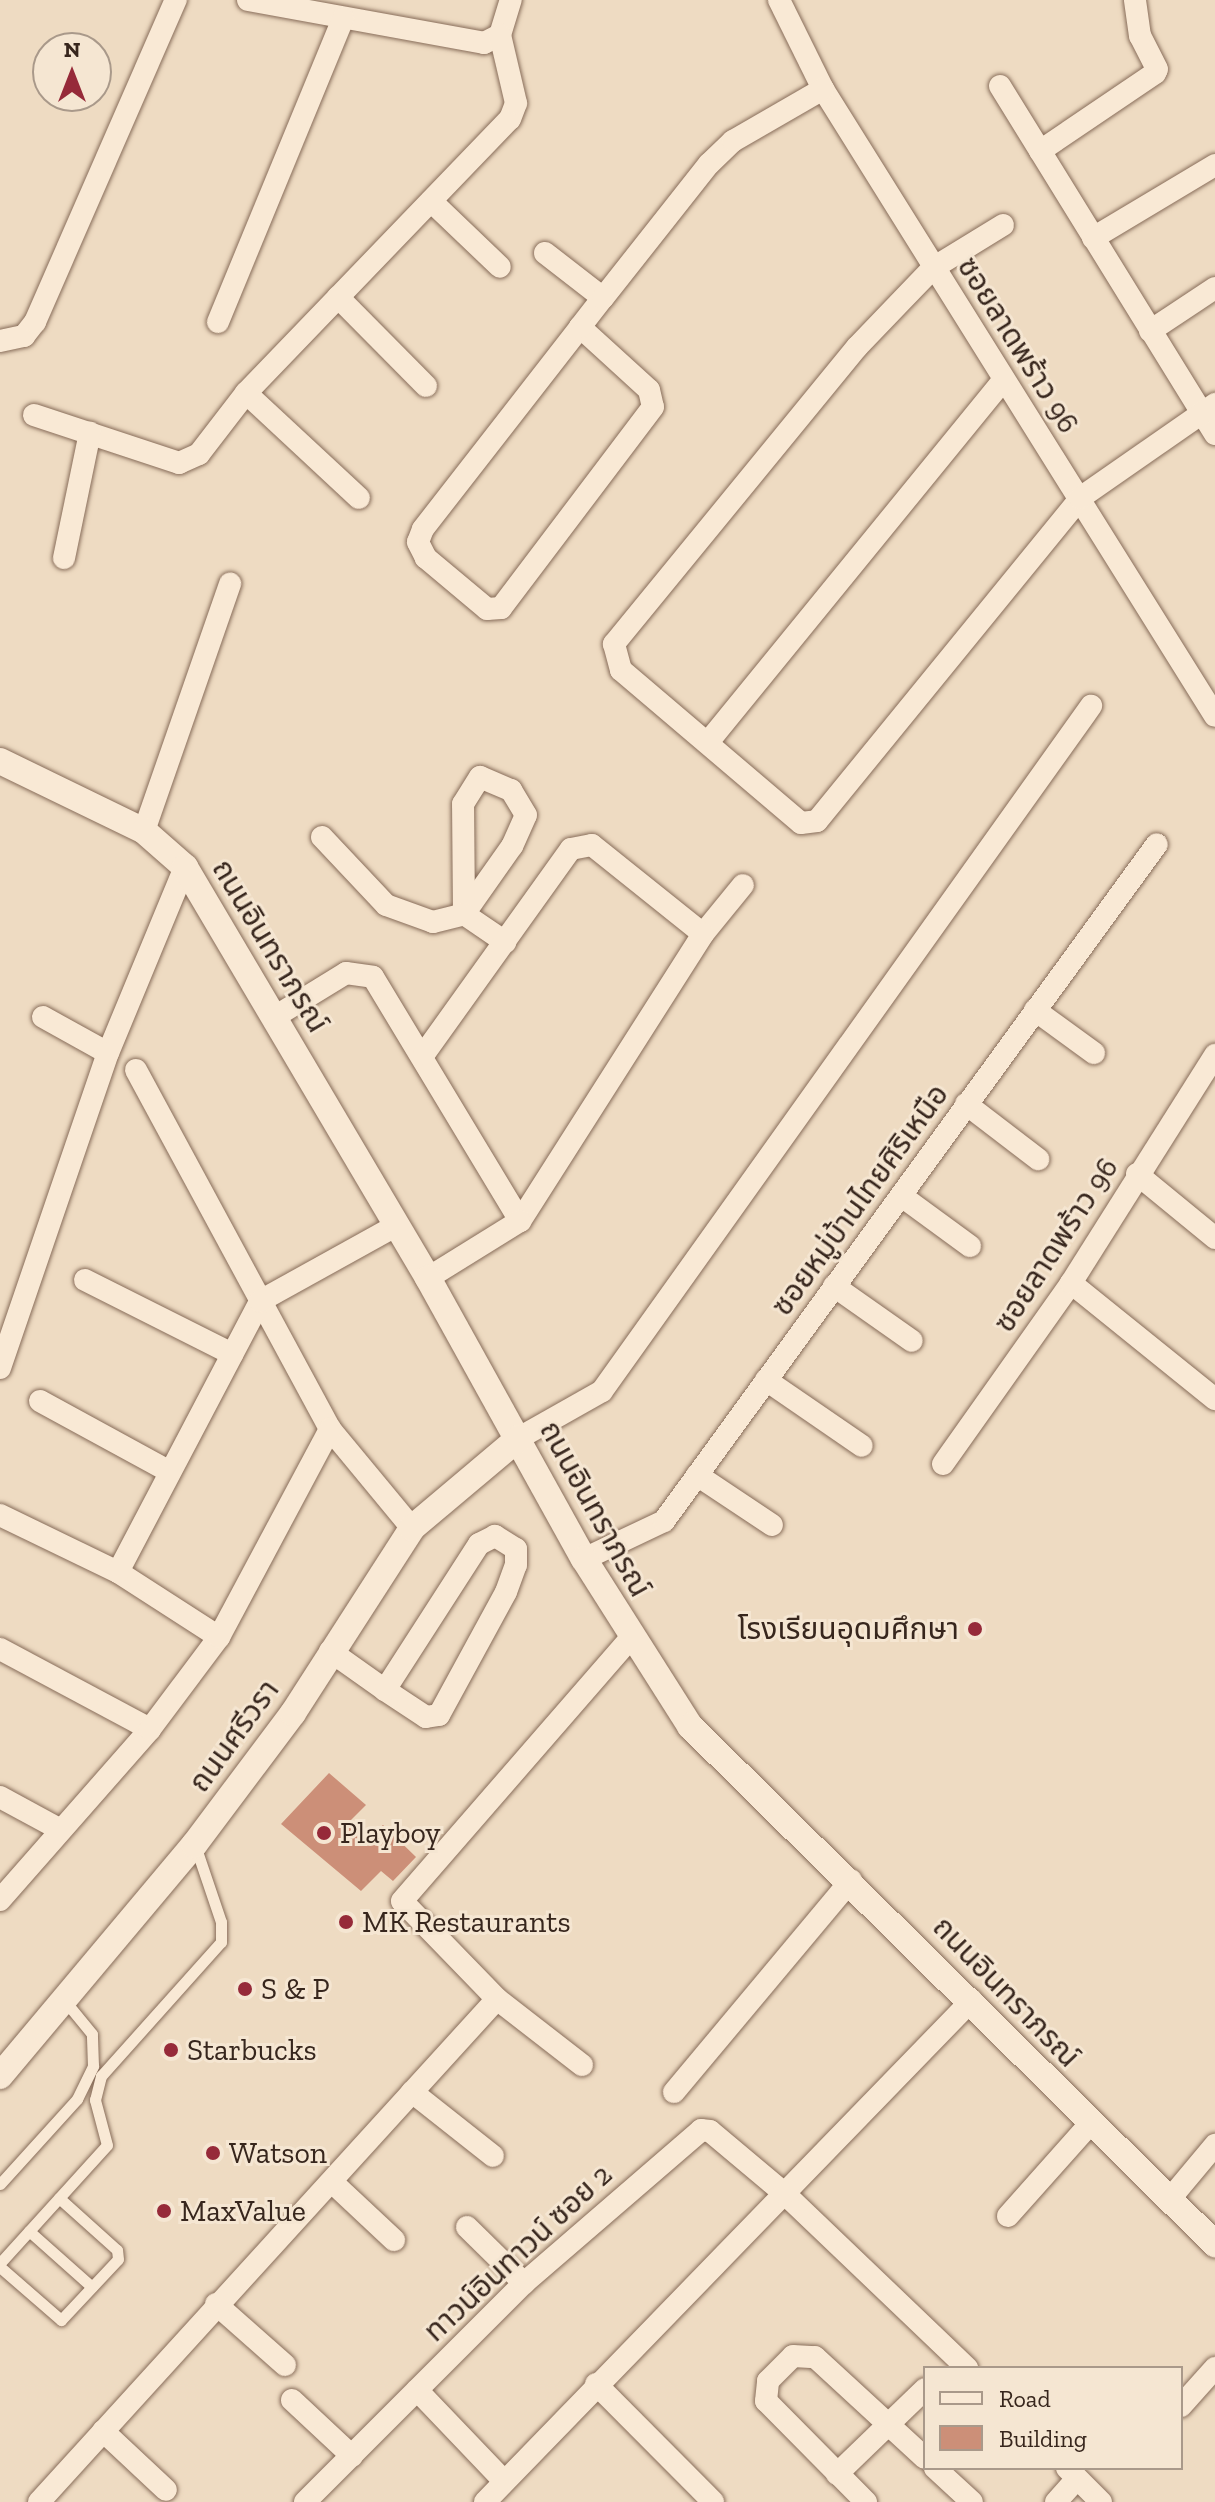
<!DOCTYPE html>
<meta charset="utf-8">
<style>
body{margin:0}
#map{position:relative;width:1215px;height:2502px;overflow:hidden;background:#eedbc2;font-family:"Zilla Slab","Noto Sans Thai",serif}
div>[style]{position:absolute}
.building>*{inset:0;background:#cc8f78}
.roads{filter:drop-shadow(0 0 2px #876c59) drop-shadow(0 0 2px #876c59)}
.service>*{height:11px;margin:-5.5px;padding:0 5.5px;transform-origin:5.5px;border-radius:5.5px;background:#f9e9d5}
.minor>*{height:22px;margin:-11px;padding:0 11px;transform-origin:11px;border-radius:11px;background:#f9e9d5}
.tertiary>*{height:26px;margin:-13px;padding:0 13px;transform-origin:13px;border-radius:13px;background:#f9e9d5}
.dots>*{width:22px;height:22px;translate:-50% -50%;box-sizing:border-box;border:4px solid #f5e6d2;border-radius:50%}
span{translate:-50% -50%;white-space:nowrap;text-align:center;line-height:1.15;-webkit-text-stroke:6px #f5e6d2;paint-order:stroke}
.street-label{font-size:30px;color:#37261d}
.poi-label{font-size:30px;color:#37261d}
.right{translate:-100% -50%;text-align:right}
.left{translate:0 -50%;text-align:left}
.legend{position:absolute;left:923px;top:2366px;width:260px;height:104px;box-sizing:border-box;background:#f5e6d2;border:2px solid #a9998a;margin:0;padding:10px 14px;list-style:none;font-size:24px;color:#37261d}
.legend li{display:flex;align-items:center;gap:16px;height:40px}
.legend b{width:40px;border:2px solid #a9998a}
.north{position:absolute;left:32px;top:32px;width:80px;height:80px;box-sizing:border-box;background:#f5e6d2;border:2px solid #a9998a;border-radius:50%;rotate:0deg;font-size:22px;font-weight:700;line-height:32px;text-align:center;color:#37261d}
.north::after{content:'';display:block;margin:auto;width:28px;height:36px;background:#962a39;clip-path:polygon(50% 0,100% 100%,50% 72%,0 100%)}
</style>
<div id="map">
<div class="building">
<i style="clip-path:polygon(329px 1773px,366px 1805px,347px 1824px,364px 1840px,383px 1825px,416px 1857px,393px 1881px,381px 1871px,361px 1891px,281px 1824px)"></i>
</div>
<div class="roads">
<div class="service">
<i style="left:0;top:2184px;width:115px;rotate:-47.8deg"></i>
<i style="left:77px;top:2099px;width:37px;rotate:-64deg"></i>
<i style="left:93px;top:2066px;width:32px;rotate:-92deg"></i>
<i style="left:92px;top:2034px;width:43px;rotate:-129.3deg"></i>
<i style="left:29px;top:2231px;width:84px;rotate:41.6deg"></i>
<i style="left:0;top:2263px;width:159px;rotate:-47.8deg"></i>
<i style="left:107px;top:2145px;width:47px;rotate:-104.9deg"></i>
<i style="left:95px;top:2100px;width:25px;rotate:-76deg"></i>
<i style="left:101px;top:2076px;width:180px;rotate:-48.2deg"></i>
<i style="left:221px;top:1942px;width:20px;rotate:-90deg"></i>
<i style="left:221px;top:1922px;width:81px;rotate:-108.7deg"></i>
<i style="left:0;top:2267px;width:81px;rotate:41deg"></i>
<i style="left:61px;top:2320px;width:83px;rotate:-46.9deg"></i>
<i style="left:118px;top:2259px;width:9px;rotate:-96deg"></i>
<i style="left:117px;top:2250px;width:78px;rotate:-138.1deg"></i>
</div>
<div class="minor">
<i style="left:248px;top:0;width:240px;rotate:10.3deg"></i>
<i style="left:484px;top:43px;width:18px;rotate:-27deg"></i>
<i style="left:500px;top:35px;width:37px;rotate:-73deg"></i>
<i style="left:779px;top:0;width:99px;rotate:63.7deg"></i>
<i style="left:823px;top:89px;width:739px;rotate:57.99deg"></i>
<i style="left:1000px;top:86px;width:409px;rotate:58.3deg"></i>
<i style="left:1040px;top:151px;width:139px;rotate:-34.1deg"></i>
<i style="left:1155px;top:73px;width:4px;rotate:-63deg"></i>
<i style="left:1157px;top:69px;width:37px;rotate:-117deg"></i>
<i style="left:1140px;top:36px;width:36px;rotate:-98deg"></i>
<i style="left:431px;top:201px;width:95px;rotate:43.7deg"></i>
<i style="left:1003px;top:225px;width:82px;rotate:148.4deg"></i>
<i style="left:933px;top:268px;width:110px;rotate:133.9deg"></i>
<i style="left:857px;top:347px;width:384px;rotate:129.3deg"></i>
<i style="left:614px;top:644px;width:27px;rotate:75deg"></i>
<i style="left:621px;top:670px;width:236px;rotate:40.4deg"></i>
<i style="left:801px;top:823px;width:16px;rotate:-7deg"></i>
<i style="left:817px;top:821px;width:417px;rotate:-50.8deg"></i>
<i style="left:1080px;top:498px;width:165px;rotate:-34.8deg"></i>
<i style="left:1093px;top:238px;width:142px;rotate:-30.9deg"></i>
<i style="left:545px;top:253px;width:73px;rotate:37.8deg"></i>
<i style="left:338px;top:297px;width:125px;rotate:45.3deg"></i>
<i style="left:218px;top:322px;width:328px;rotate:-67.6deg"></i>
<i style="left:580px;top:327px;width:93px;rotate:42.4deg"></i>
<i style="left:649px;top:390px;width:17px;rotate:77deg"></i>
<i style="left:653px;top:407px;width:252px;rotate:127.1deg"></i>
<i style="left:501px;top:608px;width:14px;rotate:176deg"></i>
<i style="left:487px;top:609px;width:80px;rotate:-140.1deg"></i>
<i style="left:426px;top:558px;width:18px;rotate:-117deg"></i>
<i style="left:418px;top:542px;width:14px;rotate:-69deg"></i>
<i style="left:423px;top:529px;width:256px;rotate:-52.1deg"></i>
<i style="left:580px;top:327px;width:37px;rotate:-52deg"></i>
<i style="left:603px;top:298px;width:171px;rotate:-51.7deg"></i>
<i style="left:709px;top:164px;width:33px;rotate:-44deg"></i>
<i style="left:733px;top:141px;width:104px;rotate:-30deg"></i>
<i style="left:1150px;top:331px;width:78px;rotate:-33.5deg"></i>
<i style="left:0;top:341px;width:25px;rotate:-12deg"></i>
<i style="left:24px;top:336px;width:18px;rotate:-52deg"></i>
<i style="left:35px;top:322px;width:352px;rotate:-66.4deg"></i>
<i style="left:246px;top:393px;width:154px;rotate:42.9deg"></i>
<i style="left:34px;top:415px;width:153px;rotate:18.3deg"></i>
<i style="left:179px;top:463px;width:22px;rotate:-24deg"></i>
<i style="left:199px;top:454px;width:77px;rotate:-52.4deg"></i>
<i style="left:246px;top:393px;width:380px;rotate:-46.1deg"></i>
<i style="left:510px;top:119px;width:17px;rotate:-69deg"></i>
<i style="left:516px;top:103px;width:70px;rotate:-103.2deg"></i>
<i style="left:64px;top:558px;width:128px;rotate:-78.3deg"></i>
<i style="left:709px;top:741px;width:465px;rotate:-50.8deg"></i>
<i style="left:480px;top:777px;width:34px;rotate:23deg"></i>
<i style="left:511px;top:790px;width:29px;rotate:59deg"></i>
<i style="left:526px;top:815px;width:34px;rotate:114deg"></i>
<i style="left:512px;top:846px;width:83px;rotate:125.2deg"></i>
<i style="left:464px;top:914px;width:110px;rotate:-90.5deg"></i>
<i style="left:463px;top:804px;width:32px;rotate:-58deg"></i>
<i style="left:144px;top:831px;width:262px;rotate:-70.8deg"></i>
<i style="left:322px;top:837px;width:93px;rotate:46.7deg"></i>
<i style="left:386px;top:905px;width:50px;rotate:19.9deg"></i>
<i style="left:433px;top:922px;width:32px;rotate:-14deg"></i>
<i style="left:464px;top:914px;width:50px;rotate:34.3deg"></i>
<i style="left:703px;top:934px;width:63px;rotate:-50.8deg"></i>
<i style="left:1035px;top:1010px;width:73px;rotate:36.1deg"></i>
<i style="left:276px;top:1016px;width:82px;rotate:-31.6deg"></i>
<i style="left:346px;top:973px;width:27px;rotate:8deg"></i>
<i style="left:373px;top:977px;width:285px;rotate:58.9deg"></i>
<i style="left:43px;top:1017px;width:74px;rotate:29deg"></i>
<i style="left:108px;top:1053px;width:201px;rotate:-67.5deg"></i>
<i style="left:424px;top:1054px;width:252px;rotate:-54.4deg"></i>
<i style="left:571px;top:849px;width:21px;rotate:-11deg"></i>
<i style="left:592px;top:845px;width:142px;rotate:38.7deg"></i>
<i style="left:703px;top:934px;width:340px;rotate:122.5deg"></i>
<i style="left:520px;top:1221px;width:108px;rotate:148.2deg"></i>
<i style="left:136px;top:1070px;width:408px;rotate:61.6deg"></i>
<i style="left:330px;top:1429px;width:129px;rotate:50.4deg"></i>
<i style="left:966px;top:1104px;width:91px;rotate:37.4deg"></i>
<i style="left:1137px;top:1174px;width:101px;rotate:39.4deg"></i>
<i style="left:903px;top:1197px;width:83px;rotate:36.2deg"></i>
<i style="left:85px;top:1280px;width:165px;rotate:26.7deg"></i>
<i style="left:1071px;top:1283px;width:185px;rotate:38.9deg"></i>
<i style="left:834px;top:1286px;width:95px;rotate:35.2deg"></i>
<i style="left:0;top:1368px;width:333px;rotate:-71.1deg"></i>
<i style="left:766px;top:1380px;width:116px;rotate:34.5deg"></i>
<i style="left:40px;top:1401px;width:148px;rotate:28.6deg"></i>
<i style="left:519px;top:1438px;width:95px;rotate:-29.5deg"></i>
<i style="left:602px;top:1391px;width:842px;rotate:-54.48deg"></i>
<i style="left:943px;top:1464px;width:222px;rotate:-54.7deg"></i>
<i style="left:1071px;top:1283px;width:270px;rotate:-57.7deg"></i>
<i style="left:697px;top:1475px;width:90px;rotate:33.7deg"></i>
<i style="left:0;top:1515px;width:131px;rotate:25.8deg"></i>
<i style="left:118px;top:1572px;width:120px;rotate:32.8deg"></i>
<i style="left:584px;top:1559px;width:89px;rotate:-25.4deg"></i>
<i style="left:664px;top:1521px;width:837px;rotate:-53.94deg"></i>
<i style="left:118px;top:1572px;width:306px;rotate:-62.3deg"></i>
<i style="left:260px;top:1301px;width:157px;rotate:-29deg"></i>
<i style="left:0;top:1649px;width:170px;rotate:28.1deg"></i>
<i style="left:330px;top:1651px;width:67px;rotate:35.3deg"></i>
<i style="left:385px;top:1690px;width:49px;rotate:33.4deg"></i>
<i style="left:426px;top:1717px;width:13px;rotate:-9deg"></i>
<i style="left:439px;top:1715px;width:140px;rotate:-61.4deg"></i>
<i style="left:506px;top:1592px;width:29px;rotate:-70deg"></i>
<i style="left:516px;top:1565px;width:16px;rotate:-90deg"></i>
<i style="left:516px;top:1549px;width:25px;rotate:-148deg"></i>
<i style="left:495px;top:1536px;width:18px;rotate:153deg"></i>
<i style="left:479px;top:1544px;width:174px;rotate:122.8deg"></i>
<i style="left:0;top:1797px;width:69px;rotate:28.4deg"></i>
<i style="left:0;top:1900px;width:227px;rotate:-48.7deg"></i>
<i style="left:150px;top:1729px;width:115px;rotate:-53.1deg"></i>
<i style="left:219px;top:1637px;width:236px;rotate:-61.9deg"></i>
<i style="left:582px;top:2065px;width:108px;rotate:-142.2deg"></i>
<i style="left:497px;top:1999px;width:136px;rotate:-134.1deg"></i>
<i style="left:402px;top:1901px;width:349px;rotate:-49deg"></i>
<i style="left:412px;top:2092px;width:103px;rotate:38.3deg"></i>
<i style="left:674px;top:2092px;width:276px;rotate:-50.1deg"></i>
<i style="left:332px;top:2182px;width:85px;rotate:43.1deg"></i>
<i style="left:1169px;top:2200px;width:72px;rotate:-50.1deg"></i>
<i style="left:1008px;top:2216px;width:125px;rotate:-48.3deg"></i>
<i style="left:467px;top:2227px;width:80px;rotate:44.5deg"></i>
<i style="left:216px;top:2304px;width:92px;rotate:41.5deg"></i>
<i style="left:596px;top:2384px;width:166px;rotate:45.2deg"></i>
<i style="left:417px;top:2390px;width:126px;rotate:46.3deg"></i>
<i style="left:292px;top:2400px;width:82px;rotate:43deg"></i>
<i style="left:1181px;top:2406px;width:51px;rotate:-48.2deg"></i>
<i style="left:103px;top:2431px;width:86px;rotate:43.1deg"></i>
<i style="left:935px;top:2468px;width:50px;rotate:42.6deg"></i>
<i style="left:1067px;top:2468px;width:48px;rotate:45deg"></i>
<i style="left:837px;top:2474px;width:122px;rotate:-44deg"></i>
<i style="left:39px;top:2502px;width:680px;rotate:-47.68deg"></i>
<i style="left:305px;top:2502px;width:310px;rotate:-45deg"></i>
<i style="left:524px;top:2283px;width:234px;rotate:-40.8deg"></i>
<i style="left:701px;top:2130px;width:9px;rotate:6deg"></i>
<i style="left:710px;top:2131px;width:98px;rotate:40deg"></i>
<i style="left:785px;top:2194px;width:252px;rotate:43.7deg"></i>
<i style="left:485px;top:2502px;width:699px;rotate:-45.87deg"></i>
<i style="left:866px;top:2502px;width:142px;rotate:-134.7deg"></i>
<i style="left:766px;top:2401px;width:20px;rotate:-84deg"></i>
<i style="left:768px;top:2381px;width:35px;rotate:-45deg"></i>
<i style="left:793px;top:2356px;width:22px;rotate:3deg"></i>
<i style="left:815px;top:2357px;width:149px;rotate:42.6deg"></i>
<i style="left:1056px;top:2502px;width:31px;rotate:-48deg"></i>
</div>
<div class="tertiary">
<i style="left:0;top:761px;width:160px;rotate:25.9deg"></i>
<i style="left:144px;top:831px;width:55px;rotate:41.3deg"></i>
<i style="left:185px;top:867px;width:477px;rotate:59.4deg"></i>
<i style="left:428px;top:1278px;width:321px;rotate:61deg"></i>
<i style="left:584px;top:1559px;width:198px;rotate:57.6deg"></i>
<i style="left:690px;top:1726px;width:738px;rotate:44.62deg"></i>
<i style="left:0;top:2076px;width:302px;rotate:-50deg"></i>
<i style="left:194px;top:1845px;width:165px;rotate:-53.1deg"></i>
<i style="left:293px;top:1713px;width:220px;rotate:-57.2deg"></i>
<i style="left:412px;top:1528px;width:140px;rotate:-40.1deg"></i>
</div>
</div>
<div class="dots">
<i style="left:975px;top:1629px;background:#962a39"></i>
<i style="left:324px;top:1833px;background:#962a39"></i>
<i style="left:346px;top:1922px;background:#962a39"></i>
<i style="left:245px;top:1989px;background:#962a39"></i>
<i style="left:171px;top:2050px;background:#962a39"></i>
<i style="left:213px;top:2153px;background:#962a39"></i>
<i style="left:164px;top:2211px;background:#962a39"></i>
</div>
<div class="street-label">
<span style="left:1018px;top:345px;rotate:58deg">ซอยลาดพร้าว 96</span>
<span style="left:270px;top:946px;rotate:59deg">ถนนอินทราภรณ์</span>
<span style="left:860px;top:1200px;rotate:-54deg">ซอยหมู่บ้านไทยศิริเหนือ</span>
<span style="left:1056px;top:1245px;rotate:-57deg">ซอยลาดพร้าว 96</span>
<span style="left:595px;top:1509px;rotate:61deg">ถนนอินทราภรณ์</span>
<span style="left:234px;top:1736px;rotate:-54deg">ถนนศรีวรา</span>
<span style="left:1006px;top:1992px;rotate:46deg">ถนนอินทราภรณ์</span>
<span style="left:518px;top:2253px;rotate:-43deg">ทาวน์อินทาวน์ ซอย 2</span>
</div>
<div class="poi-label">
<span class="right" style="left:959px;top:1629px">โรงเรียนอุดมศึกษา</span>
<span class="left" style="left:340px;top:1833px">Playboy</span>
<span class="left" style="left:362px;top:1922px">MK Restaurants</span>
<span class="left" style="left:261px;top:1989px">S &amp; P</span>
<span class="left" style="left:187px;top:2050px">Starbucks</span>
<span class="left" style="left:229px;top:2153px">Watson</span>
<span class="left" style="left:180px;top:2211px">MaxValue</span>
</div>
<ul class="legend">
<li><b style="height:10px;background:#f9e9d5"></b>Road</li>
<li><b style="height:22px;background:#cc8f78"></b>Building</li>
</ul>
<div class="north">N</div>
</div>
